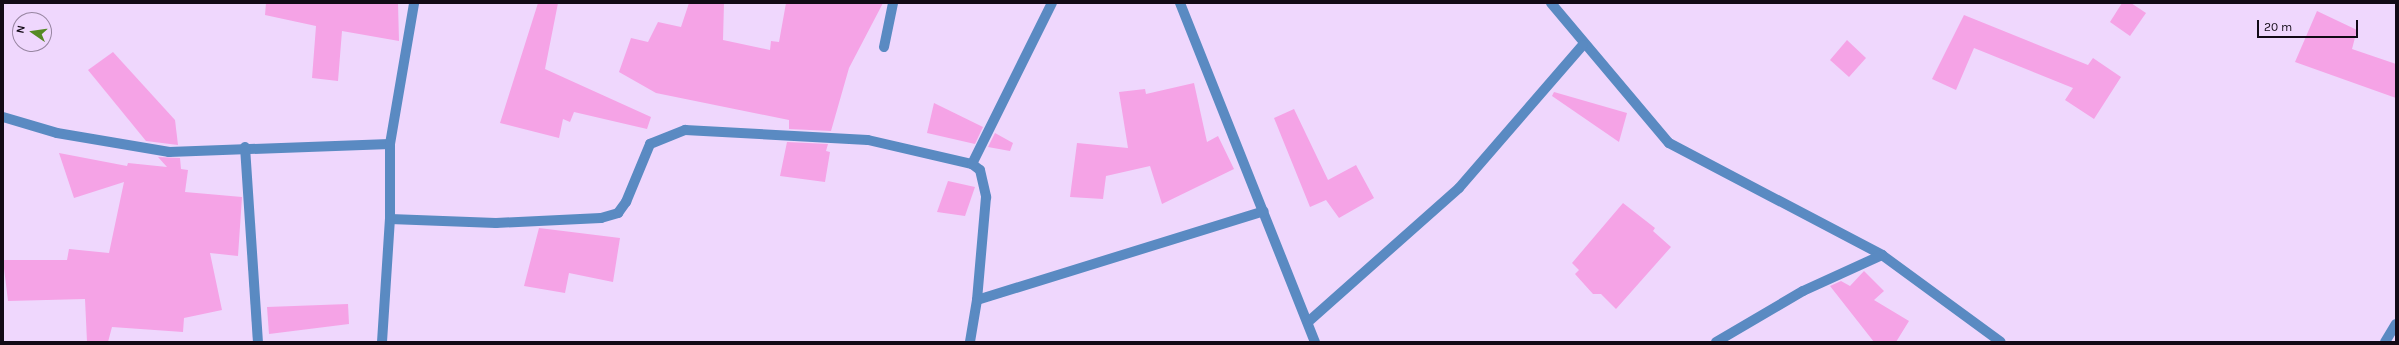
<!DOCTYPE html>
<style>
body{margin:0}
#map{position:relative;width:2399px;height:345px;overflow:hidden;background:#efd7fd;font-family:Karla,sans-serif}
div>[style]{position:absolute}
.building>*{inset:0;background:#f5a3e6}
.street>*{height:10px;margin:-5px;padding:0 5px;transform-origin:5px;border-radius:5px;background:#5a8ac2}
span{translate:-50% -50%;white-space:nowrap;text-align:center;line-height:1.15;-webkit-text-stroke:4px #efd7fd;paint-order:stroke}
.frame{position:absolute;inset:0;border:4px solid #120a16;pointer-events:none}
.north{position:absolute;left:12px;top:12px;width:40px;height:40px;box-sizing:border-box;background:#efd7fd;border:1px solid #9785a1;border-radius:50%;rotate:283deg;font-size:11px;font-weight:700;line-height:16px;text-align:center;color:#120a16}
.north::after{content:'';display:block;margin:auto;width:14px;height:18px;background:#558a24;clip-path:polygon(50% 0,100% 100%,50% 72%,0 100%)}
.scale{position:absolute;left:2257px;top:20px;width:101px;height:18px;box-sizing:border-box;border:2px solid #120a16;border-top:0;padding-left:5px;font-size:12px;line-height:14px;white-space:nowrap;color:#120a16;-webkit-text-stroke:3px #efd7fd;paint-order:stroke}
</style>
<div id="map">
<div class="building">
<i style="clip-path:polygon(266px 3px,398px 3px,399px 41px,342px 31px,338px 81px,312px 78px,316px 26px,265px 15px)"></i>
<i style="clip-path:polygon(538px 3px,558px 3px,545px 69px,651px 117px,647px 129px,574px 112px,570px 122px,563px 119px,559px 138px,500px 123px)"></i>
<i style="clip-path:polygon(689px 3px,724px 3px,723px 40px,770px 50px,771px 41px,779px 42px,786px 3px,883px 3px,849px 68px,831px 131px,789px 129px,789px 120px,656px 93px,619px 72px,631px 38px,648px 42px,658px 22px,681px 27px)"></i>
<i style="clip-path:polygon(2122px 3px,2131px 3px,2146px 13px,2130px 36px,2110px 22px)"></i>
<i style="clip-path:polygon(2317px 11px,2357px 30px,2352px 49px,2396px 64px,2396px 98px,2295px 62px)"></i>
<i style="clip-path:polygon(1964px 15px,2088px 65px,2093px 58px,2121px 77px,2094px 119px,2065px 100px,2073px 88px,1974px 48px,1956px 90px,1932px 79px)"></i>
<i style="clip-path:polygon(1847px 40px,1866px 58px,1849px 77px,1830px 60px)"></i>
<i style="clip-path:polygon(113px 52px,175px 120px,178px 145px,146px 141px,88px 70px)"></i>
<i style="clip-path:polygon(1194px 83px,1207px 142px,1218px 136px,1234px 169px,1162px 204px,1150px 166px,1106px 176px,1103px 199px,1070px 197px,1077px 143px,1128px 148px,1119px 92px,1145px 89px,1146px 94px)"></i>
<i style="clip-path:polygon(1554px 92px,1627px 113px,1619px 142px,1552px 96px)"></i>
<i style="clip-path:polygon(934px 103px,983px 127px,975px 144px,927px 133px)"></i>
<i style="clip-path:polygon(1294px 109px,1328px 180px,1356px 165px,1374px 198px,1339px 218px,1326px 200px,1310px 207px,1274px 118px)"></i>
<i style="clip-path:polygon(995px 133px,1013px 143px,1010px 151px,988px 147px)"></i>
<i style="clip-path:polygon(787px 142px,828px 144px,826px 151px,830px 152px,825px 182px,780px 176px)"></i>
<i style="clip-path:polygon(59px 153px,127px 166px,128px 163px,167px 167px,158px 157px,180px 158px,181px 169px,188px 170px,185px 192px,242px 197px,238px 256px,210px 253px,222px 310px,184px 318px,183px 332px,112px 327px,108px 342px,87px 342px,85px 299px,8px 301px,3px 260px,67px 260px,69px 249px,109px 253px,124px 182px,74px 198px)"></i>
<i style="clip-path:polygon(948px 181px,975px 187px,965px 216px,937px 212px)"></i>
<i style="clip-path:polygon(1623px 203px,1655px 228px,1653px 231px,1671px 247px,1616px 309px,1601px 294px,1593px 294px,1575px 274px,1579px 270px,1572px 263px)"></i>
<i style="clip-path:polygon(539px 228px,620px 238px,613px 282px,569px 273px,565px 293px,524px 286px)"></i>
<i style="clip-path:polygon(1864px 271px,1884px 291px,1874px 300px,1909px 321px,1896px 342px,1874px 342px,1830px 286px,1841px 281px,1850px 286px)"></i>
<i style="clip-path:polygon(348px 304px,349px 324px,269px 334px,267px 307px)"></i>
</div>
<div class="street">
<i style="left:1180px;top:3px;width:365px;rotate:68.3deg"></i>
<i style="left:1551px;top:3px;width:183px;rotate:49.9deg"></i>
<i style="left:1669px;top:143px;width:241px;rotate:27.7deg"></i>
<i style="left:1882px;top:255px;width:147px;rotate:36.2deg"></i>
<i style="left:884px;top:47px;width:45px;rotate:-78.4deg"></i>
<i style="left:3px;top:117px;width:56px;rotate:16.5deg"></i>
<i style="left:57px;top:133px;width:114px;rotate:9.6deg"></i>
<i style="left:169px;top:152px;width:221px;rotate:-2.1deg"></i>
<i style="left:245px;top:147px;width:195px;rotate:86.2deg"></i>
<i style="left:972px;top:164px;width:180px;rotate:-63.6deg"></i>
<i style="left:390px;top:219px;width:106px;rotate:2.2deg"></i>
<i style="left:496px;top:223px;width:105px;rotate:-2.7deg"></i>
<i style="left:601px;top:218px;width:18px;rotate:-16deg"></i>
<i style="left:618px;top:213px;width:14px;rotate:-54deg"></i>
<i style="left:626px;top:202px;width:63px;rotate:-67.5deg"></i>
<i style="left:650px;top:144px;width:38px;rotate:-22deg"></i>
<i style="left:685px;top:130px;width:183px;rotate:3.1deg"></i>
<i style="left:868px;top:140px;width:107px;rotate:13deg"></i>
<i style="left:972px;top:164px;width:10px;rotate:37deg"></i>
<i style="left:980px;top:170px;width:28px;rotate:77deg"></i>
<i style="left:986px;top:197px;width:103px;rotate:95deg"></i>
<i style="left:977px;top:300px;width:43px;rotate:99.5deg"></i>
<i style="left:977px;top:300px;width:300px;rotate:-17.2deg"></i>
<i style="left:1308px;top:322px;width:202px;rotate:-41.6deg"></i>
<i style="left:1459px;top:188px;width:189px;rotate:-49.1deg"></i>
<i style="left:382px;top:342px;width:123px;rotate:-86.3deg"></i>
<i style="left:390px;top:219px;width:75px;rotate:-90deg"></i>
<i style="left:390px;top:144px;width:143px;rotate:-80.3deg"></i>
<i style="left:1716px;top:342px;width:101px;rotate:-30.4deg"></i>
<i style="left:1803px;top:291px;width:87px;rotate:-24.5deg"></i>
<i style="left:2385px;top:342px;width:21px;rotate:-59deg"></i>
</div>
<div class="frame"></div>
<div class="north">N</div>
<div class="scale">20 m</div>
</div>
